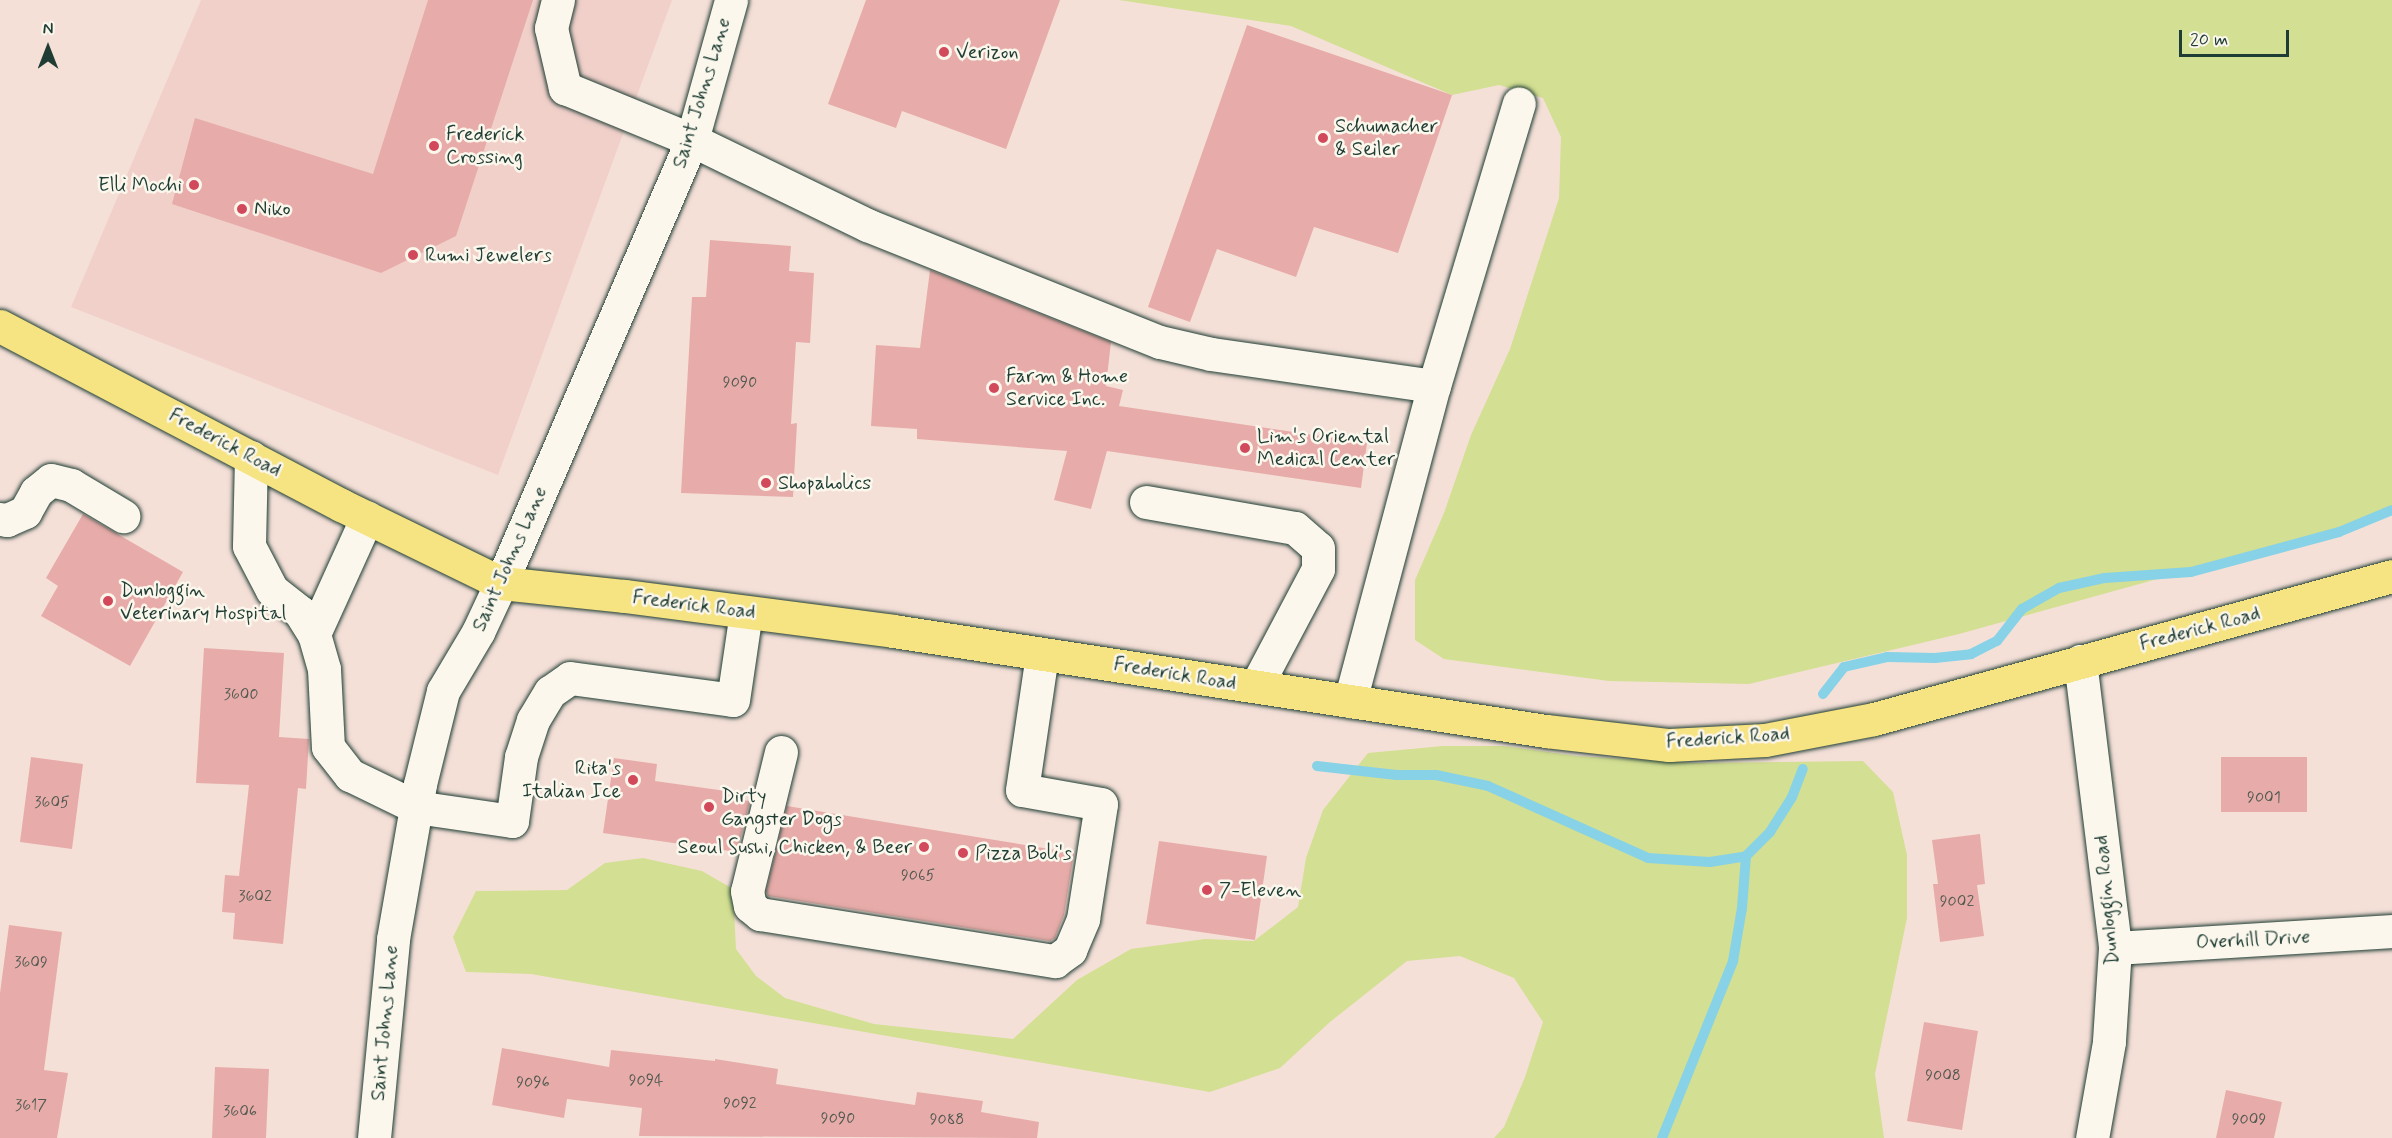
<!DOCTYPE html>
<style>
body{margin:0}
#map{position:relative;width:2392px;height:1138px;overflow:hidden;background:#f5e0d8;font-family:Mynerve,sans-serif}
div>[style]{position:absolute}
.built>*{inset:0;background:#f1d0ca}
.green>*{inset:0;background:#d3df92}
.stream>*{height:10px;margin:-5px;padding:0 5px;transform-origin:5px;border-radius:5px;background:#87d2e7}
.building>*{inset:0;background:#e7aca9}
.roads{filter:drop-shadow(0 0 2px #1f3d34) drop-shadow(0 0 2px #1f3d34)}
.minor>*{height:33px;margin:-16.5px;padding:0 16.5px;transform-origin:16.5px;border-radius:16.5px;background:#fbf7ec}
.major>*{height:33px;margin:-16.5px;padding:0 16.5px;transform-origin:16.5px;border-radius:16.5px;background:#f6e381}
.dots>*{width:16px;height:16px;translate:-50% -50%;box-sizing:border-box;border:3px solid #fbf7ec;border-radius:50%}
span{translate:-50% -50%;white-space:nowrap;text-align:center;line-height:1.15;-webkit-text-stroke:5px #fbf7ec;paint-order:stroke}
.number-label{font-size:16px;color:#515951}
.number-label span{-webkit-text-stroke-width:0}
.poi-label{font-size:20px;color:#1f3d34}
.left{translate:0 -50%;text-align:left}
.right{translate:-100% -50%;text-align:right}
.street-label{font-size:20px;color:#1f3d34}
.north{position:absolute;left:18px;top:18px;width:60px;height:60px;-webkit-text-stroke:4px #fbf7ec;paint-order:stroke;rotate:0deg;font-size:16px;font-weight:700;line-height:24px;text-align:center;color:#1f3d34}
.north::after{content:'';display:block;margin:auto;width:21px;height:27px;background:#1f3d34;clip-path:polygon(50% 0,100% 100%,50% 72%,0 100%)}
.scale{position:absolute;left:2179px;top:30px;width:110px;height:27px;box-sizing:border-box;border:3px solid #1f3d34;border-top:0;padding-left:8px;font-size:18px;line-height:21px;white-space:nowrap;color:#1f3d34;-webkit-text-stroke:4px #fbf7ec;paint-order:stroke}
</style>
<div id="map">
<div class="built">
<i style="clip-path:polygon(201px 0,672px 0,498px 475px,71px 307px)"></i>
</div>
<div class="green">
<i style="clip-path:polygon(1119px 0,2392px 0,2392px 514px,1959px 634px,1749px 684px,1609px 681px,1444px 659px,1415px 640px,1415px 580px,1444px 513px,1471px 435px,1510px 349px,1559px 198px,1561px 137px,1543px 98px,1499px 85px,1452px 95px,1291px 26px)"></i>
<i style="clip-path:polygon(1443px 746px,1503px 746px,1577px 756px,1693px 763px,1863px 761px,1893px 792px,1907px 855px,1907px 918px,1875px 1074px,1884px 1138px,1494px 1138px,1504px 1127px,1525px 1077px,1543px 1022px,1514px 978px,1460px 956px,1407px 961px,1330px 1022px,1280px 1068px,1210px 1092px,531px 974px,466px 972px,453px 937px,476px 891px,567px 890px,605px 863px,643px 858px,702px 871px,733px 889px,736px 949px,756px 976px,785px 998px,874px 1024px,1013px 1039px,1077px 980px,1131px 949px,1205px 939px,1254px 941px,1298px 907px,1306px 858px,1323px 810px,1368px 753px)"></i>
</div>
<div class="stream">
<i style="left:1823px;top:694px;width:34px;rotate:-52deg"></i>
<i style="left:1844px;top:667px;width:44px;rotate:-13.1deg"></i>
<i style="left:1887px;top:657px;width:48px;rotate:1.2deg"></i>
<i style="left:1935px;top:658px;width:36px;rotate:-6deg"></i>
<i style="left:1971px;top:654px;width:29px;rotate:-27deg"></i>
<i style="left:1997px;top:641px;width:41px;rotate:-52deg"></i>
<i style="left:2022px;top:609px;width:43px;rotate:-29.6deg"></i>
<i style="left:2059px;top:588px;width:47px;rotate:-12.3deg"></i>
<i style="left:2105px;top:578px;width:86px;rotate:-4deg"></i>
<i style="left:2191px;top:572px;width:153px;rotate:-15.1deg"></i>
<i style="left:2339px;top:532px;width:57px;rotate:-22.5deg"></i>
<i style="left:1317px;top:766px;width:80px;rotate:6.5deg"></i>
<i style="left:1396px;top:775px;width:40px"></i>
<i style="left:1436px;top:775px;width:53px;rotate:11.9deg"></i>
<i style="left:1488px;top:786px;width:175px;rotate:24.2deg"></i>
<i style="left:1648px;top:858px;width:62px;rotate:3.7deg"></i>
<i style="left:1710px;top:862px;width:36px;rotate:-9deg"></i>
<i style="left:1746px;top:856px;width:34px;rotate:-45deg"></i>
<i style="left:1770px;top:832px;width:41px;rotate:-57.8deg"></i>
<i style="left:1792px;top:797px;width:30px;rotate:-69deg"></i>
<i style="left:1662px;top:1138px;width:191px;rotate:-68.1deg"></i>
<i style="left:1733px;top:961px;width:54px;rotate:-80.4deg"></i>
<i style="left:1742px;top:908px;width:52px;rotate:-85.6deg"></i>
</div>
<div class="building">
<i style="clip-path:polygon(428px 0,533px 0,456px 236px,381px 273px,172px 204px,195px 118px,373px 174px)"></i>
<i style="clip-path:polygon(866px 0,1060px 0,1006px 149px,902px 111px,896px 128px,828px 104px)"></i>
<i style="clip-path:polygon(1247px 25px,1452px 95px,1398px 253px,1314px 227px,1296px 277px,1217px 249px,1190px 322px,1148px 307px)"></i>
<i style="clip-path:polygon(710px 240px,791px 246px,789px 271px,814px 273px,810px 343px,796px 342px,791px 424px,797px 423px,793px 497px,681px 493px,692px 297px,706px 297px)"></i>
<i style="clip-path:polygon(930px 270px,1111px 342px,1106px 386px,1123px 390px,1119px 406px,1367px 443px,1361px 488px,1107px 451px,1091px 509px,1054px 500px,1067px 451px,917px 439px,917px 429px,871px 426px,876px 345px,920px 348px)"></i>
<i style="clip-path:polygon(83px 514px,183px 572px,130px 666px,41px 616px,58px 586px,46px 578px)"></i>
<i style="clip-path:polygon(204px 648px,284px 653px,279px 737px,309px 739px,306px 789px,298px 788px,283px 944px,233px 939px,235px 913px,222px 912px,225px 875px,239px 876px,249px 785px,196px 783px)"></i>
<i style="clip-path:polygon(31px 757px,83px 764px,72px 849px,20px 842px)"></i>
<i style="clip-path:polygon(2221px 757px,2307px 757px,2307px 812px,2221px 812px)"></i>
<i style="clip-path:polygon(614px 758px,657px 764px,655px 781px,733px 792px,732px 799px,750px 801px,737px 852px,603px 833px)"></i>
<i style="clip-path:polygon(787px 806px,1074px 853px,1064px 915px,1055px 938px,1050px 941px,768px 896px,766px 891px)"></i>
<i style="clip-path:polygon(1980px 834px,1985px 884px,1977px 885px,1984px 936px,1940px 942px,1933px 884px,1938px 884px,1932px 840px)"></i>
<i style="clip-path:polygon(1159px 841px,1267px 856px,1255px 940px,1146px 924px)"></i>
<i style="clip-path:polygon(9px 925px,62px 932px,44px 1070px,68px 1073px,57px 1138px,0 1138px,0 993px)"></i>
<i style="clip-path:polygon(1924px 1022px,1978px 1031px,1962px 1130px,1907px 1121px)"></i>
<i style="clip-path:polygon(502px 1048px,609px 1067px,611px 1050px,715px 1061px,715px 1059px,778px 1069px,776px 1084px,915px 1105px,917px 1092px,983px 1101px,981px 1112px,1039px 1122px,1037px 1138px,639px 1136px,642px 1108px,567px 1099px,564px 1118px,492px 1105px)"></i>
<i style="clip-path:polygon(215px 1067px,269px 1069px,266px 1138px,212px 1138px)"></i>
<i style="clip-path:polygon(2226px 1090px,2282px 1102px,2274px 1138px,2216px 1138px)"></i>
</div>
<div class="roads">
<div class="minor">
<i style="left:558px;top:0;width:29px;rotate:104deg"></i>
<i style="left:551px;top:28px;width:62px;rotate:76.9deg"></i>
<i style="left:565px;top:88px;width:137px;rotate:22.3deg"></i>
<i style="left:692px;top:140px;width:195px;rotate:25.9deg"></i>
<i style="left:867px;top:225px;width:315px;rotate:21.8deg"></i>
<i style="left:1160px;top:342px;width:52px;rotate:13.2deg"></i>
<i style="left:1211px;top:354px;width:225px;rotate:8.2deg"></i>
<i style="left:251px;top:457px;width:89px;rotate:91.3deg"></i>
<i style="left:249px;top:546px;width:50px;rotate:62.4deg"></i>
<i style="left:272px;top:590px;width:36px;rotate:38deg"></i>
<i style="left:300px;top:612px;width:26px;rotate:58deg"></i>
<i style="left:314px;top:634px;width:36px;rotate:74deg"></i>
<i style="left:324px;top:669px;width:78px;rotate:87.1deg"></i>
<i style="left:328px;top:747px;width:36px;rotate:52deg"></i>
<i style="left:350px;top:775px;width:73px;rotate:25.9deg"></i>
<i style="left:416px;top:807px;width:97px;rotate:8.3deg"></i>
<i style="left:512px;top:821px;width:65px;rotate:-82deg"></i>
<i style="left:521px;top:757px;width:39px;rotate:-72deg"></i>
<i style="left:533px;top:720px;width:33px;rotate:-59deg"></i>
<i style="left:550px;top:692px;width:24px;rotate:-35deg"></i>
<i style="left:570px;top:678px;width:164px;rotate:7.7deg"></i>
<i style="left:733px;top:700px;width:89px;rotate:-81.6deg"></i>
<i style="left:1146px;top:502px;width:151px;rotate:9.9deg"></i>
<i style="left:1295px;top:528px;width:30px;rotate:41deg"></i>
<i style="left:1318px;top:548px;width:21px;rotate:90deg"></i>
<i style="left:1318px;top:569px;width:132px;rotate:117.9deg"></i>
<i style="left:0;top:519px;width:7px;rotate:8deg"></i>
<i style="left:7px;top:520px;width:20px;rotate:-24deg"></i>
<i style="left:25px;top:512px;width:23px;rotate:-61deg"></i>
<i style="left:36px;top:492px;width:19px;rotate:-39deg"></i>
<i style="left:51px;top:480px;width:21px;rotate:14deg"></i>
<i style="left:71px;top:485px;width:61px;rotate:30.8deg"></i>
<i style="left:314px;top:634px;width:128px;rotate:-65.6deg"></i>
<i style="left:2080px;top:661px;width:289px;rotate:83deg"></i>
<i style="left:2115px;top:948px;width:94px;rotate:93.7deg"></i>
<i style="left:2109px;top:1042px;width:97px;rotate:100deg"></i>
<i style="left:1350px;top:701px;width:326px;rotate:-75.1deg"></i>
<i style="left:1434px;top:386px;width:295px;rotate:-73.3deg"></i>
<i style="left:781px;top:752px;width:143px;rotate:103.7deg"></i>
<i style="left:747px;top:891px;width:15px;rotate:79deg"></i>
<i style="left:750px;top:906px;width:13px;rotate:39deg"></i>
<i style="left:760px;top:914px;width:299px;rotate:9.1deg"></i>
<i style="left:1055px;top:961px;width:19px;rotate:-36deg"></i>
<i style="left:1070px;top:950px;width:34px;rotate:-67deg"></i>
<i style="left:1083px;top:919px;width:116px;rotate:-81.1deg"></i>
<i style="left:1101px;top:804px;width:80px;rotate:-170deg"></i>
<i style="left:1022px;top:790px;width:137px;rotate:-81.6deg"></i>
<i style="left:2115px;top:948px;width:278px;rotate:-3.5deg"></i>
<i style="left:374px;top:1138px;width:200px;rotate:-84.5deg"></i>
<i style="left:393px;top:939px;width:157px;rotate:-80.1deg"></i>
<i style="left:420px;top:784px;width:96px;rotate:-76.1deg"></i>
<i style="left:443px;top:691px;width:69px;rotate:-59.3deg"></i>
<i style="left:478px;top:632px;width:54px;rotate:-64.9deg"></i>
<i style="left:501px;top:583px;width:482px;rotate:-66.7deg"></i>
<i style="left:692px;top:140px;width:145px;rotate:-74.4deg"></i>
</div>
<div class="major">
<i style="left:0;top:326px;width:385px;rotate:27.7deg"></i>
<i style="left:341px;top:505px;width:178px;rotate:26deg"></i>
<i style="left:501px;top:583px;width:125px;rotate:6deg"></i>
<i style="left:625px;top:596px;width:270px;rotate:7.4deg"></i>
<i style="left:893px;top:631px;width:661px;rotate:8.71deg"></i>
<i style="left:1546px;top:731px;width:124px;rotate:6.5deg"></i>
<i style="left:1669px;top:745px;width:96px;rotate:-3deg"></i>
<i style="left:1765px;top:740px;width:111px;rotate:-10.9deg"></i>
<i style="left:1874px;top:719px;width:537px;rotate:-15.43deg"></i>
</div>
</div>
<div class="dots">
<i style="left:944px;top:52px;background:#d1495b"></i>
<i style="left:1323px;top:138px;background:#d1495b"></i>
<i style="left:434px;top:146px;background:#d1495b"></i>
<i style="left:194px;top:185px;background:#d1495b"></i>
<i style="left:242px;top:209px;background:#d1495b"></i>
<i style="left:413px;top:255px;background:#d1495b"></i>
<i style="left:994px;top:388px;background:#d1495b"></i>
<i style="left:1245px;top:448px;background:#d1495b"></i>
<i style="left:766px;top:483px;background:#d1495b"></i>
<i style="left:108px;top:601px;background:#d1495b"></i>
<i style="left:633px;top:780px;background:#d1495b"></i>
<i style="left:709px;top:807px;background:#d1495b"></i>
<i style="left:924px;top:847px;background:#d1495b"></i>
<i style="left:963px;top:853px;background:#d1495b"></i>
<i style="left:1207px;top:890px;background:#d1495b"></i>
</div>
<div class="number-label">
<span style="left:740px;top:383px">9090</span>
<span style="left:241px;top:695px">3600</span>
<span style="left:2264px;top:798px">9001</span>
<span style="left:52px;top:803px">3605</span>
<span style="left:918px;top:876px">9065</span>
<span style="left:255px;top:897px">3602</span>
<span style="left:1957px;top:902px">9002</span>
<span style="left:31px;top:963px">3609</span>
<span style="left:1943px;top:1076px">9008</span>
<span style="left:646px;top:1081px">9094</span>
<span style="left:533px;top:1083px">9096</span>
<span style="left:740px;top:1104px">9092</span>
<span style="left:31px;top:1106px">3617</span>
<span style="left:240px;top:1112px">3606</span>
<span style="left:838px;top:1119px">9090</span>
<span style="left:947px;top:1120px">9088</span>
<span style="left:2249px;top:1120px">9009</span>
</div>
<div class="poi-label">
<span class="left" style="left:956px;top:52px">Verizon</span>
<span class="left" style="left:1335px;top:138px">Schumacher<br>&amp; Seiler</span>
<span class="left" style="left:446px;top:146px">Frederick<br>Crossing</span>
<span class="right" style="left:182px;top:185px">Elli Mochi</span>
<span class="left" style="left:254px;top:209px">Niko</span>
<span class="left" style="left:425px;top:255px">Rumi Jewelers</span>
<span class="left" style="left:1006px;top:388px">Farm &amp; Home<br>Service Inc.</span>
<span class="left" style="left:1257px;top:448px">Lim's Oriental<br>Medical Center</span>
<span class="left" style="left:778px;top:483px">Shopaholics</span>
<span class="left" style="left:120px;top:602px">Dunloggin<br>Veterinary Hospital</span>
<span class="right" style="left:621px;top:780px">Rita's<br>Italian Ice</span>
<span class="left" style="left:721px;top:808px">Dirty<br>Gangster Dogs</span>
<span class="right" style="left:912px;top:847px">Seoul Sushi, Chicken, &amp; Beer</span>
<span class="left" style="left:975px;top:853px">Pizza Boli's</span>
<span class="left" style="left:1219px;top:890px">7-Eleven</span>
</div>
<div class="street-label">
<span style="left:702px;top:93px;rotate:-73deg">Saint Johns Lane</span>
<span style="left:225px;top:443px;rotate:28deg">Frederick Road</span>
<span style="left:510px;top:559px;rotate:-66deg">Saint Johns Lane</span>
<span style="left:694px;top:605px;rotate:7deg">Frederick Road</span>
<span style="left:2200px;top:629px;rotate:-15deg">Frederick Road</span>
<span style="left:1175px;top:674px;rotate:9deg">Frederick Road</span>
<span style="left:1728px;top:738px;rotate:-4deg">Frederick Road</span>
<span style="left:2107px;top:900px;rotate:-95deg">Dunloggin Road</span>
<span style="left:2253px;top:940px;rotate:-3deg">Overhill Drive</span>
<span style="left:385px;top:1023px;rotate:-85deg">Saint Johns Lane</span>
</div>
<div class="north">N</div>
<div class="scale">20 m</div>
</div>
